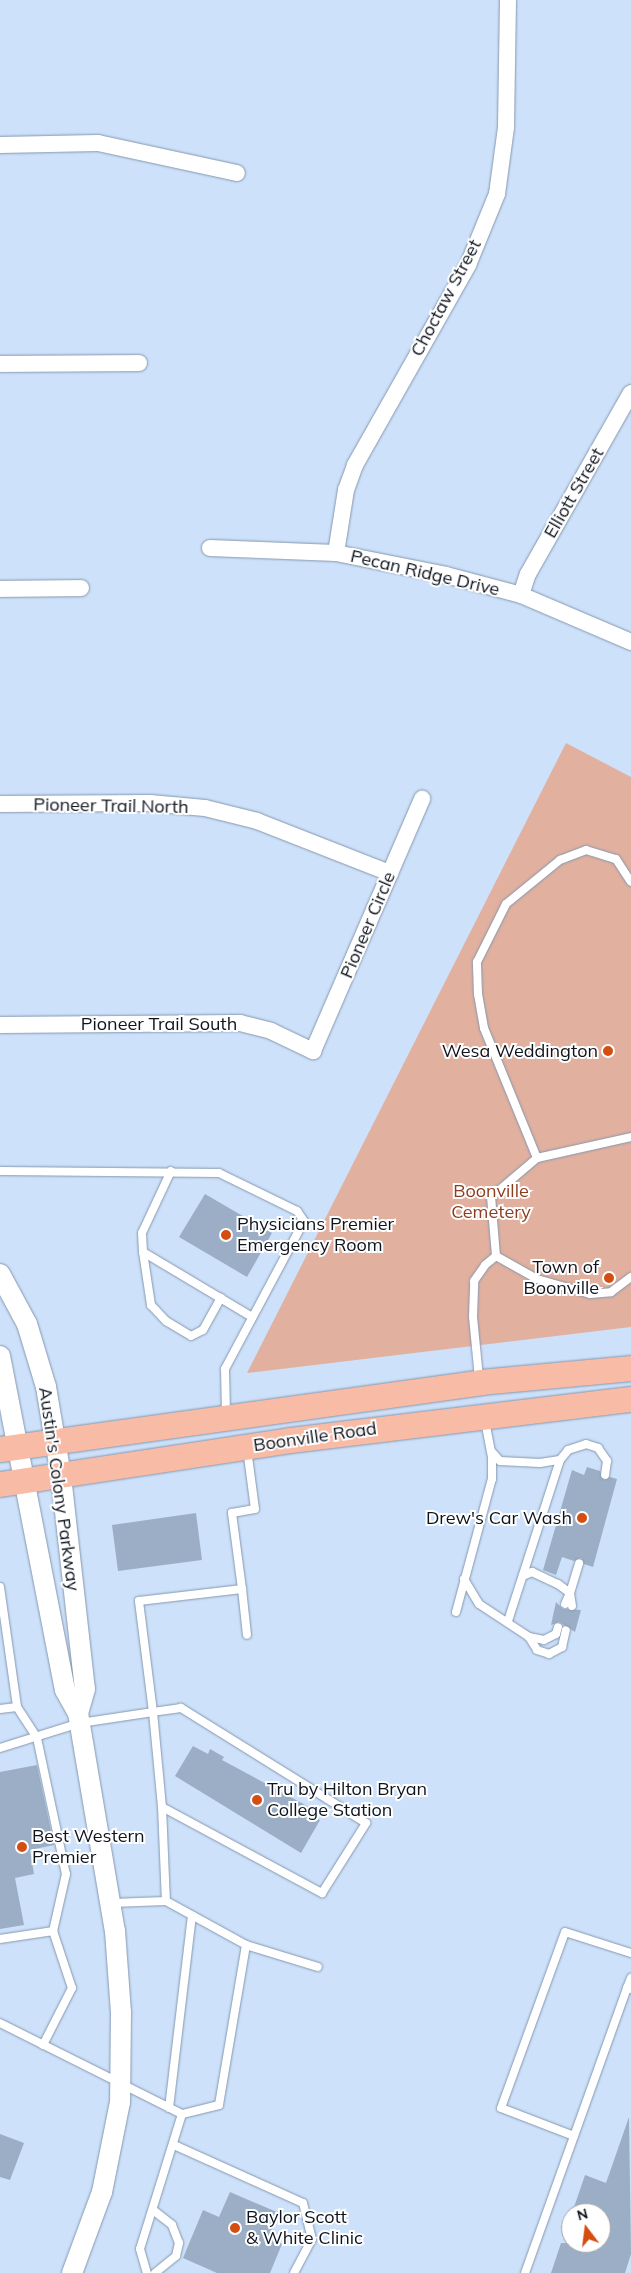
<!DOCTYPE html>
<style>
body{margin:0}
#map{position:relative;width:631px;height:2273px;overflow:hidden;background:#cde1fa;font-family:Mulish,sans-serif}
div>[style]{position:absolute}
.green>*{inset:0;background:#e1b09f}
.building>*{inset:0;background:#9baec6}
.roads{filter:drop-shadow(0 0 1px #8698af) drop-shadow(0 0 1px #8698af)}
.service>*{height:8px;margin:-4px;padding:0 4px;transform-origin:4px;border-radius:4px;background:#fff}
.minor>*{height:16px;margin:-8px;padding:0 8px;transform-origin:8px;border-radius:8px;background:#fff}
.tertiary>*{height:20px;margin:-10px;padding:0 10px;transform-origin:10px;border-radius:10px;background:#fff}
.primary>*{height:25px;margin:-12.5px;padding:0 12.5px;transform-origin:12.5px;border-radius:12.5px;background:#f8bba6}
.dots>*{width:14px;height:14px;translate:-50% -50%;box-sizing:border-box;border:2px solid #fff;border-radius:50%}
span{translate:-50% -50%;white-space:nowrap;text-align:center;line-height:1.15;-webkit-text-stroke:4px #fff;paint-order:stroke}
.street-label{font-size:18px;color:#0e141d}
.poi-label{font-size:18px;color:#0e141d}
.right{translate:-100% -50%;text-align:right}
.left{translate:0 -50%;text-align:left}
.park-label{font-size:18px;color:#8c3d1f}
.north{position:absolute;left:561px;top:2203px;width:50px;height:50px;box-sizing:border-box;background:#fff;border:1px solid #9fa1a5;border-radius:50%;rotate:345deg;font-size:14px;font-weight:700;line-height:20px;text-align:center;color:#0e141d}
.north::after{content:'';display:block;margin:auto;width:18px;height:22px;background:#d44e12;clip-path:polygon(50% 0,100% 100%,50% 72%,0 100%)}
</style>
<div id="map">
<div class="green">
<i style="clip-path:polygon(566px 743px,631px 777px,631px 1327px,247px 1373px)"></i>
</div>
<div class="building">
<i style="clip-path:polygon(205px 1194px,272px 1233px,247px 1277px,179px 1237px)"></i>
<i style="clip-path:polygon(587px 1467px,600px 1471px,604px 1480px,610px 1477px,617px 1479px,593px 1567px,584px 1564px,581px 1558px,574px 1561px,562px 1557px,556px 1575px,543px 1570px,572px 1470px,584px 1475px)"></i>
<i style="clip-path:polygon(196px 1513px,202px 1560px,118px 1571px,112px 1525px)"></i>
<i style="clip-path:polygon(556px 1602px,563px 1609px,581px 1610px,575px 1632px,559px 1622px,551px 1625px)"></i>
<i style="clip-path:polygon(193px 1746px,208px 1754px,210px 1749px,224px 1757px,222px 1760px,309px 1807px,306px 1812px,320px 1820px,301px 1853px,175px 1776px)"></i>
<i style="clip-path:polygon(37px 1765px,54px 1845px,30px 1850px,34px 1874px,15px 1878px,24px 1925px,0 1929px,0 1772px)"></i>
<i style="clip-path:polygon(629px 2117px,631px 2254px,625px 2273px,551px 2273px,561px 2243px,601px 2243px,601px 2213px,572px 2213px,585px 2175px,606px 2183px)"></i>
<i style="clip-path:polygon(0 2134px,24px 2143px,10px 2180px,0 2177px)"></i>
<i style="clip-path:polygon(230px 2192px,279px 2213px,268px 2238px,282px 2244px,270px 2273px,217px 2273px,183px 2258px,203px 2210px,219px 2217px)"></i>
</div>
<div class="roads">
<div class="service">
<i style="left:537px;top:1158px;width:140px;rotate:-112.2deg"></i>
<i style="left:484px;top:1028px;width:35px;rotate:-100deg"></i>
<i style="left:478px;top:994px;width:32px;rotate:-92deg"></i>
<i style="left:477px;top:962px;width:65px;rotate:-63.4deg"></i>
<i style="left:506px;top:904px;width:70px;rotate:-39.2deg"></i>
<i style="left:560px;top:860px;width:28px;rotate:-21deg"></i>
<i style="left:586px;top:850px;width:31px;rotate:17deg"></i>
<i style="left:616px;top:859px;width:27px;rotate:57deg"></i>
<i style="left:0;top:1171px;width:219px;rotate:0.5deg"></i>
<i style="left:219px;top:1173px;width:87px;rotate:26deg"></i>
<i style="left:297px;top:1211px;width:12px;rotate:55deg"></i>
<i style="left:304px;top:1221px;width:168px;rotate:118.1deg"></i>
<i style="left:225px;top:1369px;width:44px;rotate:88.7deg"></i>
<i style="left:171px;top:1171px;width:68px;rotate:115.1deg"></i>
<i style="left:142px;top:1233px;width:19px;rotate:87deg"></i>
<i style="left:143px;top:1252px;width:127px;rotate:30.8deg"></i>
<i style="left:143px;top:1252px;width:54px;rotate:81.4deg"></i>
<i style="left:151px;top:1305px;width:22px;rotate:47deg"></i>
<i style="left:166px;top:1321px;width:29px;rotate:31deg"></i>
<i style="left:191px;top:1336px;width:13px;rotate:-27deg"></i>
<i style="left:203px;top:1330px;width:37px;rotate:-61deg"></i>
<i style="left:496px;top:1256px;width:59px;rotate:-94.8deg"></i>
<i style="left:491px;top:1197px;width:60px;rotate:-40.3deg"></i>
<i style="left:537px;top:1158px;width:96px;rotate:-12.6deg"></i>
<i style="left:496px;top:1256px;width:47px;rotate:29.3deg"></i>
<i style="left:537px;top:1279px;width:55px;rotate:15.8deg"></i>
<i style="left:590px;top:1294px;width:21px;rotate:-5deg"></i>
<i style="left:611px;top:1292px;width:25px;rotate:-37deg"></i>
<i style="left:479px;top:1378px;width:61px;rotate:-95.6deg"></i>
<i style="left:473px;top:1317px;width:36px;rotate:-88deg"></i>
<i style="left:474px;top:1281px;width:19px;rotate:-55deg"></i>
<i style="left:485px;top:1265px;width:14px;rotate:-39deg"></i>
<i style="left:491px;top:1451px;width:13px;rotate:48deg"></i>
<i style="left:500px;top:1461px;width:40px;rotate:2.9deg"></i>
<i style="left:540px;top:1463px;width:20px;rotate:-9deg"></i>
<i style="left:525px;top:1575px;width:8px;rotate:-23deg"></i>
<i style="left:532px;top:1572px;width:29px;rotate:25deg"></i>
<i style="left:558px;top:1584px;width:15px;rotate:37deg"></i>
<i style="left:570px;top:1593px;width:12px;rotate:114deg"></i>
<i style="left:464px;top:1579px;width:29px;rotate:59deg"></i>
<i style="left:479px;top:1604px;width:60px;rotate:33.4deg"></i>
<i style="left:529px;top:1637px;width:15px;rotate:11deg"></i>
<i style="left:544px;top:1640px;width:13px;rotate:-27deg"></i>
<i style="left:556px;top:1634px;width:7px;rotate:-74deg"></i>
<i style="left:0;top:1587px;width:121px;rotate:81.9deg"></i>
<i style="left:242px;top:1589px;width:46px;rotate:83.8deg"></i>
<i style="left:572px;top:1606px;width:13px;rotate:-99deg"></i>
<i style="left:570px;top:1593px;width:31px;rotate:-73deg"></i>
<i style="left:456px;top:1612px;width:138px;rotate:-74.9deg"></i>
<i style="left:492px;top:1479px;width:22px;rotate:-90deg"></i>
<i style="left:492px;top:1457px;width:37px;rotate:-101deg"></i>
<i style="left:508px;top:1621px;width:169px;rotate:-72.1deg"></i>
<i style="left:560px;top:1460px;width:13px;rotate:-51deg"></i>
<i style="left:568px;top:1450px;width:19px;rotate:-18deg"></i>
<i style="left:586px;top:1444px;width:13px;rotate:18deg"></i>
<i style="left:598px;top:1448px;width:16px;rotate:55deg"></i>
<i style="left:607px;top:1461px;width:14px;rotate:98deg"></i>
<i style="left:529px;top:1637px;width:15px;rotate:58deg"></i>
<i style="left:537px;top:1650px;width:13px;rotate:18deg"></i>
<i style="left:549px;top:1654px;width:15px;rotate:-28deg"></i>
<i style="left:562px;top:1647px;width:17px;rotate:-77deg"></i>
<i style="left:0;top:1709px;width:17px;rotate:-7deg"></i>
<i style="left:17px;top:1707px;width:37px;rotate:57deg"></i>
<i style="left:37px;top:1738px;width:139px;rotate:78deg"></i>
<i style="left:66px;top:1874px;width:58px;rotate:102.8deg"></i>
<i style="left:53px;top:1931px;width:60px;rotate:71.6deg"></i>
<i style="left:72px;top:1988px;width:64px;rotate:117deg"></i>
<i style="left:0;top:1748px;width:84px;rotate:-17.4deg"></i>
<i style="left:80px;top:1723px;width:74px;rotate:-8.6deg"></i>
<i style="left:153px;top:1712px;width:112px;rotate:-97.2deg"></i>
<i style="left:139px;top:1601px;width:104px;rotate:-6.6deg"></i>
<i style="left:242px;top:1589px;width:77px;rotate:-97.5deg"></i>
<i style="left:232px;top:1513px;width:23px;rotate:-10deg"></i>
<i style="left:255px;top:1509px;width:61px;rotate:-97.6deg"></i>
<i style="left:162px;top:1807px;width:182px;rotate:28.3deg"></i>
<i style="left:322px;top:1893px;width:83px;rotate:-57.8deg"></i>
<i style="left:366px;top:1823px;width:218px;rotate:-148.1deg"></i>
<i style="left:181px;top:1708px;width:28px;rotate:172deg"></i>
<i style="left:153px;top:1712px;width:95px;rotate:84.6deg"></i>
<i style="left:162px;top:1807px;width:94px;rotate:87.6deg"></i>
<i style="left:112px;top:1903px;width:54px;rotate:-2.1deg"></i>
<i style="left:166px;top:1901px;width:91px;rotate:28.8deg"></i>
<i style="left:246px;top:1945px;width:162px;rotate:99.6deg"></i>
<i style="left:219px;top:2105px;width:38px;rotate:166deg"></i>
<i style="left:0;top:1939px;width:54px;rotate:-8.6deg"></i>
<i style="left:246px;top:1945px;width:75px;rotate:17deg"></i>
<i style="left:627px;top:1988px;width:11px;rotate:-68deg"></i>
<i style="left:0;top:2023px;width:203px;rotate:26.6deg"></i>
<i style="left:182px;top:2114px;width:141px;rotate:107.3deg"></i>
<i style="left:140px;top:2249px;width:25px;rotate:74deg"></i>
<i style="left:169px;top:2108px;width:194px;rotate:-83.2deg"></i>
<i style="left:574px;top:2136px;width:78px;rotate:-159deg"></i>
<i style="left:501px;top:2108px;width:187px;rotate:-70deg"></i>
<i style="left:565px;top:1932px;width:69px;rotate:17.7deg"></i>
<i style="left:174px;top:2145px;width:141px;rotate:24.2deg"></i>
<i style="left:303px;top:2203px;width:37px;rotate:76deg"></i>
<i style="left:312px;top:2239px;width:38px;rotate:118deg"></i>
<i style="left:153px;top:2210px;width:24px;rotate:38deg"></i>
<i style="left:172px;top:2225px;width:19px;rotate:69deg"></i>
<i style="left:179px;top:2243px;width:13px;rotate:103deg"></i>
<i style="left:176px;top:2256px;width:27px;rotate:141deg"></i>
<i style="left:525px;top:2273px;width:303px;rotate:-70.3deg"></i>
<i style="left:627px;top:1988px;width:4px;rotate:14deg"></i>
</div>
<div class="minor">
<i style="left:0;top:145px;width:98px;rotate:-1.2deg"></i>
<i style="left:98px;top:143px;width:142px;rotate:12.2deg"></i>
<i style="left:0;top:364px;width:139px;rotate:-0.4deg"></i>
<i style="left:210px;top:548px;width:126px;rotate:2.3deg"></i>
<i style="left:336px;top:553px;width:112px;rotate:11.3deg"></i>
<i style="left:446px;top:575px;width:78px;rotate:14.9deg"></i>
<i style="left:521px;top:595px;width:120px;rotate:23.1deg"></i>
<i style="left:336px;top:553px;width:64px;rotate:-81deg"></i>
<i style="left:346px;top:490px;width:27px;rotate:-70deg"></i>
<i style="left:355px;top:465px;width:230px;rotate:-60.5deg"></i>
<i style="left:468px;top:265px;width:77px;rotate:-67.8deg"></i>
<i style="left:497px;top:194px;width:68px;rotate:-82.3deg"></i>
<i style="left:506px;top:127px;width:127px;rotate:-89.1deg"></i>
<i style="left:0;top:589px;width:81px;rotate:-0.7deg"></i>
<i style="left:521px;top:595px;width:22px;rotate:-72deg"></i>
<i style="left:528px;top:574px;width:208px;rotate:-60.4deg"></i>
<i style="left:0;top:804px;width:150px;rotate:-0.4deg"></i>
<i style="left:150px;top:803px;width:55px;rotate:5.2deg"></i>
<i style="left:205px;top:808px;width:54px;rotate:14deg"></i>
<i style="left:257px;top:821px;width:143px;rotate:21.4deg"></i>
<i style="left:0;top:1025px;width:240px;rotate:-0.5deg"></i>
<i style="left:240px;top:1023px;width:32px;rotate:14deg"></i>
<i style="left:271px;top:1031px;width:47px;rotate:25.5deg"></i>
<i style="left:313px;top:1051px;width:275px;rotate:-66.6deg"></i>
</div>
<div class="tertiary">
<i style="left:0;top:1274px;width:57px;rotate:61.6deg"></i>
<i style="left:27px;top:1324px;width:66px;rotate:73.2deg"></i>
<i style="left:46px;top:1387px;width:90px;rotate:80.4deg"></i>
<i style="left:61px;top:1476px;width:214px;rotate:83.6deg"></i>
<i style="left:85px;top:1689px;width:25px;rotate:106deg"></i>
<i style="left:0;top:1356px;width:340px;rotate:79deg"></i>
<i style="left:65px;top:1690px;width:26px;rotate:61deg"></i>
<i style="left:78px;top:1713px;width:221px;rotate:80.4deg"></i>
<i style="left:115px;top:1931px;width:81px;rotate:85.8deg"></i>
<i style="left:121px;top:2012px;width:90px;rotate:90.6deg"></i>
<i style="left:120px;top:2102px;width:92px;rotate:101.3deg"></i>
<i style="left:102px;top:2192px;width:86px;rotate:110.3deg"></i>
</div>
<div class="primary">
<i style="left:0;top:1449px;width:485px;rotate:-7.9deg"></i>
<i style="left:480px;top:1382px;width:152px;rotate:-5.3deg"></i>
<i style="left:0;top:1484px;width:293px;rotate:-8.6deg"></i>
<i style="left:290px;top:1440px;width:343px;rotate:-6.9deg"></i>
</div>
</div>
<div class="dots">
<i style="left:608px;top:1051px;background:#d44e12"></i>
<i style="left:226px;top:1235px;background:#d44e12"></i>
<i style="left:609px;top:1278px;background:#d44e12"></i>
<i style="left:582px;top:1518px;background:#d44e12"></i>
<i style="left:257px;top:1800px;background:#d44e12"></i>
<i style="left:22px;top:1847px;background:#d44e12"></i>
<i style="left:235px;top:2228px;background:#d44e12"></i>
</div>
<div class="street-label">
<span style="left:446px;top:298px;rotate:-62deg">Choctaw Street</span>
<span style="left:574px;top:493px;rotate:-60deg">Elliott Street</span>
<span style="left:425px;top:573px;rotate:13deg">Pecan Ridge Drive</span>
<span style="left:111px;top:806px;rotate:1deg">Pioneer Trail North</span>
<span style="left:368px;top:925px;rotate:-67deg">Pioneer Circle</span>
<span style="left:159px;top:1024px">Pioneer Trail South</span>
<span style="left:315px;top:1437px;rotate:-8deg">Boonville Road</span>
<span style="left:59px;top:1489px;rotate:82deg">Austin's Colony Parkway</span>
</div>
<div class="poi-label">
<span class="right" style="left:598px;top:1051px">Wesa Weddington</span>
<span class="left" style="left:237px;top:1235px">Physicians Premier<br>Emergency Room</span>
<span class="right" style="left:599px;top:1278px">Town of<br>Boonville</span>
<span class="right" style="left:572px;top:1518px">Drew's Car Wash</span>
<span class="left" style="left:267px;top:1800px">Tru by Hilton Bryan<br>College Station</span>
<span class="left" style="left:32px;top:1847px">Best Western<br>Premier</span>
<span class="left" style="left:246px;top:2228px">Baylor Scott<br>&amp; White Clinic</span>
</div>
<div class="park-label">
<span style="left:491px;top:1202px">Boonville<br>Cemetery</span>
</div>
<div class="north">N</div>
</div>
